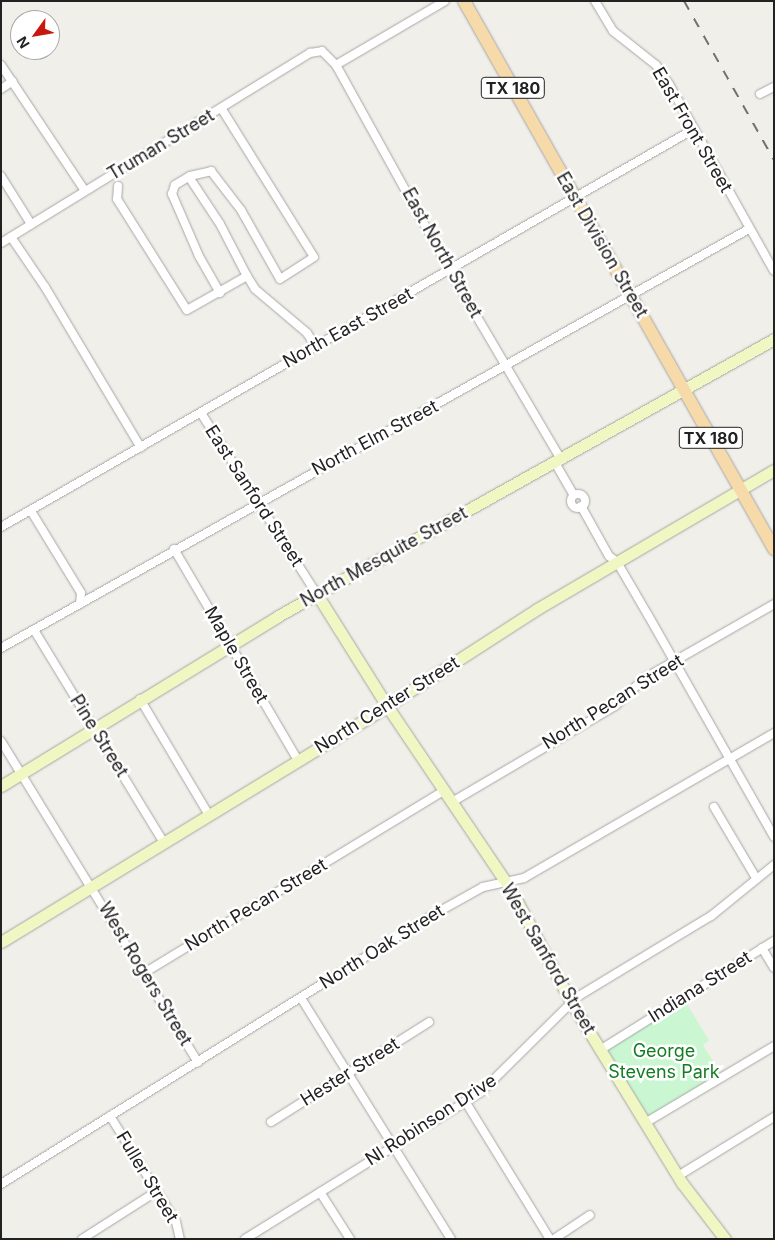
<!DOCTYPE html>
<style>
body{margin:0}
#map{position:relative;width:775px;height:1240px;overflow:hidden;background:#f1efe9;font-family:Inter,sans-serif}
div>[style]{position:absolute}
.park>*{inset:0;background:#caf7d1}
.roads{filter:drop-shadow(0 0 1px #a6a6a6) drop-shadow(0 0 1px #a6a6a6)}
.street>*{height:8px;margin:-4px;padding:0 4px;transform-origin:4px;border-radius:4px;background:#fff}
.street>.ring{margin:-4px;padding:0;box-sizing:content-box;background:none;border:8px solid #fff;border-radius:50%}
.secondary>*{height:11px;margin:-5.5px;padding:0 5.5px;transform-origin:5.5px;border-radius:5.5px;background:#f1f7c2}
.primary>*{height:12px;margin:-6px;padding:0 6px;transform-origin:6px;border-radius:6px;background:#f7daa9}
.rail>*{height:2px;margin-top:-1px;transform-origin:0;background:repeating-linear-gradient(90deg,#707070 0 10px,transparent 0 20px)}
span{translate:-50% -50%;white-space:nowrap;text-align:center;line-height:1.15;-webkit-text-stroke:5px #fff;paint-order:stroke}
.shield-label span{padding:1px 4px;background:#fff;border:1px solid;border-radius:4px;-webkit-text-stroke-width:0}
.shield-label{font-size:16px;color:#222;font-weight:700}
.street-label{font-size:18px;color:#222}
.park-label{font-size:18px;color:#137d22}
.frame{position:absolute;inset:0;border:2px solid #222;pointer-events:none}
.north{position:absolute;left:10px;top:10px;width:50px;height:50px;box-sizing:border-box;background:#fff;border:1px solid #a7a7a7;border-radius:50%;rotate:238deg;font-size:14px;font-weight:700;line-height:20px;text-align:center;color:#222}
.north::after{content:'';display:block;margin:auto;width:18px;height:22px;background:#c8170c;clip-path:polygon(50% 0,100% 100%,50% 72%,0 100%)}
</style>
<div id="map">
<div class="park">
<i style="clip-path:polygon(685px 1001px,709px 1040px,703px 1045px,721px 1074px,650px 1119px,607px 1049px)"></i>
</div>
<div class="roads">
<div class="street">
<i style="left:595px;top:1px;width:35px;rotate:59deg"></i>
<i style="left:613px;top:31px;width:55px;rotate:38.3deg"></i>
<i style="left:656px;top:65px;width:23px;rotate:56deg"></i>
<i style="left:669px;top:84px;width:214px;rotate:60.7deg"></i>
<i style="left:1px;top:65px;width:151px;rotate:56.3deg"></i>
<i style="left:336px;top:65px;width:126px;rotate:-30.4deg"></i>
<i style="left:1px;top:89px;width:14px;rotate:-34deg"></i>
<i style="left:760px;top:94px;width:16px;rotate:-27deg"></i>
<i style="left:1px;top:176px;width:57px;rotate:58deg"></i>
<i style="left:189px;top:177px;width:56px;rotate:56.6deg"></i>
<i style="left:220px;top:224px;width:59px;rotate:62.6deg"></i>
<i style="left:118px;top:186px;width:13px;rotate:94deg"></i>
<i style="left:117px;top:199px;width:131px;rotate:57.8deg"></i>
<i style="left:187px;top:310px;width:69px;rotate:-29.5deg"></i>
<i style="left:247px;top:276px;width:15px;rotate:58deg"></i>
<i style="left:255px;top:289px;width:68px;rotate:40.2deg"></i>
<i style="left:307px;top:333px;width:17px;rotate:57deg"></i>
<i style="left:11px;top:237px;width:60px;rotate:55.8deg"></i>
<i style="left:45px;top:287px;width:187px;rotate:59.2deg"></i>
<i style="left:1px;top:243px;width:363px;rotate:-31.6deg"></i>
<i style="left:310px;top:53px;width:12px;rotate:-9deg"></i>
<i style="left:322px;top:51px;width:20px;rotate:45deg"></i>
<i style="left:336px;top:65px;width:235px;rotate:61deg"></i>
<i style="left:450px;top:271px;width:217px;rotate:59.5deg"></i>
<i style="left:220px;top:293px;width:43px;rotate:-119.6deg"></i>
<i style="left:199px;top:256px;width:68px;rotate:-113.5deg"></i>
<i style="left:172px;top:194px;width:9px;rotate:-72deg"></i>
<i style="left:175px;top:185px;width:17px;rotate:-31deg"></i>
<i style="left:190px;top:176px;width:22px;rotate:-13deg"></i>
<i style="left:211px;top:171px;width:49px;rotate:52.4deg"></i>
<i style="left:241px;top:210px;width:79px;rotate:60.5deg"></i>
<i style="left:280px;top:279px;width:40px;rotate:-32.9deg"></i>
<i style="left:314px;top:257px;width:174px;rotate:-121.9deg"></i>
<i style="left:201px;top:413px;width:217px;rotate:57.4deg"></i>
<i style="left:554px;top:461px;width:39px;rotate:60deg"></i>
<i class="ring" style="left:571px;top:494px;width:6px;height:6px"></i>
<i style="left:581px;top:506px;width:57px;rotate:60.8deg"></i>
<i style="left:609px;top:556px;width:10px;rotate:37deg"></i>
<i style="left:617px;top:562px;width:61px;rotate:59.7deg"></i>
<i style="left:648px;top:615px;width:255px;rotate:60.4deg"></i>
<i style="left:31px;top:511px;width:96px;rotate:58.6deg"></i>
<i style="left:81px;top:593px;width:11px;rotate:95deg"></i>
<i style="left:1px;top:527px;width:799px;rotate:-29.87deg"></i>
<i style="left:174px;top:549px;width:245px;rotate:59.6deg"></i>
<i style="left:34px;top:630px;width:250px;rotate:58.6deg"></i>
<i style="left:1px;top:648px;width:857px;rotate:-29.26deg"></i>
<i style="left:140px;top:699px;width:135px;rotate:59.3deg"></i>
<i style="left:1px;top:741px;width:377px;rotate:58.5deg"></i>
<i style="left:452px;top:802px;width:189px;rotate:-30.5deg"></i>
<i style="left:615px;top:706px;width:41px;rotate:-43deg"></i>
<i style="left:645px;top:678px;width:149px;rotate:-29.8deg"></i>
<i style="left:714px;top:807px;width:82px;rotate:59.4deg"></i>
<i style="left:762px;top:948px;width:23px;rotate:59deg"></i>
<i style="left:144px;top:973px;width:352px;rotate:-31.3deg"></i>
<i style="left:301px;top:998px;width:284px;rotate:58.1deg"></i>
<i style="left:600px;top:1050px;width:205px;rotate:-32.1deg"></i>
<i style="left:465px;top:1101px;width:162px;rotate:58.4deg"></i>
<i style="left:110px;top:1116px;width:125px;rotate:58.1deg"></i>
<i style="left:176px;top:1222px;width:17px;rotate:77deg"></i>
<i style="left:271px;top:1122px;width:187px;rotate:-32.3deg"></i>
<i style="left:645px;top:1123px;width:150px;rotate:-30.8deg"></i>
<i style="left:678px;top:1176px;width:113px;rotate:-31.6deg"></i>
<i style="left:1px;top:1184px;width:507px;rotate:-31.93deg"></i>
<i style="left:431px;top:916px;width:60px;rotate:-29.1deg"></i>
<i style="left:483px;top:887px;width:42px;rotate:-12.4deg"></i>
<i style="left:524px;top:878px;width:289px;rotate:-30.1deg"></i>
<i style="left:320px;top:1192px;width:56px;rotate:57.4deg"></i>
<i style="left:82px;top:1239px;width:89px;rotate:-32.6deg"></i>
<i style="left:245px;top:1239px;width:278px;rotate:-31.9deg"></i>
<i style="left:481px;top:1092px;width:135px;rotate:-44.7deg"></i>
<i style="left:577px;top:997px;width:157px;rotate:-31.2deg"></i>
<i style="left:711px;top:916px;width:81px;rotate:-39deg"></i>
<i style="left:554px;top:1239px;width:43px;rotate:-33.7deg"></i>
</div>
<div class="secondary">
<i style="left:318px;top:596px;width:130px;rotate:57.9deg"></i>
<i style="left:387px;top:706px;width:222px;rotate:56deg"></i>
<i style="left:511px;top:890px;width:127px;rotate:61.8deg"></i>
<i style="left:571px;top:1002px;width:212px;rotate:58.5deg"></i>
<i style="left:682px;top:1183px;width:71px;rotate:52.5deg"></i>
<i style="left:1px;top:786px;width:325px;rotate:-31.5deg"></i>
<i style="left:278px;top:616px;width:568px;rotate:-29.18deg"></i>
<i style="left:1px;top:942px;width:452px;rotate:-31.4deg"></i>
<i style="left:387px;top:706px;width:179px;rotate:-32.9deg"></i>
<i style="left:537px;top:609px;width:275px;rotate:-30.4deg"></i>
</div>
<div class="primary">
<i style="left:464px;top:1px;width:630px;rotate:60.5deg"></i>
</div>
</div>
<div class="rail">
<i style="left:684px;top:1px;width:183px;rotate:60.5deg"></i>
</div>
<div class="shield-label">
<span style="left:513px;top:88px">TX 180</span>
<span style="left:711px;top:438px">TX 180</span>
</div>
<div class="street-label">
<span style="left:692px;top:130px;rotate:60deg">East Front Street</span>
<span style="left:161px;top:145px;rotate:-31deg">Truman Street</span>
<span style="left:602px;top:245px;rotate:60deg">East Division Street</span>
<span style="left:442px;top:253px;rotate:61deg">East North Street</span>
<span style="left:348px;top:328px;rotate:-29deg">North East Street</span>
<span style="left:375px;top:438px;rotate:-28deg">North Elm Street</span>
<span style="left:254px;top:496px;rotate:57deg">East Sanford Street</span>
<span style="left:384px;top:557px;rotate:-29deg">North Mesquite Street</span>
<span style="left:236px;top:655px;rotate:60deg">Maple Street</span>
<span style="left:613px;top:702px;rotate:-32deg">North Pecan Street</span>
<span style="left:387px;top:705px;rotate:-32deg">North Center Street</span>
<span style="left:99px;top:736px;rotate:58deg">Pine Street</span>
<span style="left:256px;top:905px;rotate:-31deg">North Pecan Street</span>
<span style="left:382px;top:947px;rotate:-32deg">North Oak Street</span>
<span style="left:548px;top:959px;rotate:60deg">West Sanford Street</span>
<span style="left:145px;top:974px;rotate:59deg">West Rogers Street</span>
<span style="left:700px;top:987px;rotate:-32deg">Indiana Street</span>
<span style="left:350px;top:1072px;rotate:-32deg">Hester Street</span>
<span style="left:431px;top:1120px;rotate:-33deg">Nl Robinson Drive</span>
<span style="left:147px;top:1177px;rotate:59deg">Fuller Street</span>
</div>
<div class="park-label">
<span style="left:664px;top:1062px">George<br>Stevens Park</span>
</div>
<div class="frame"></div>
<div class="north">N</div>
</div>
